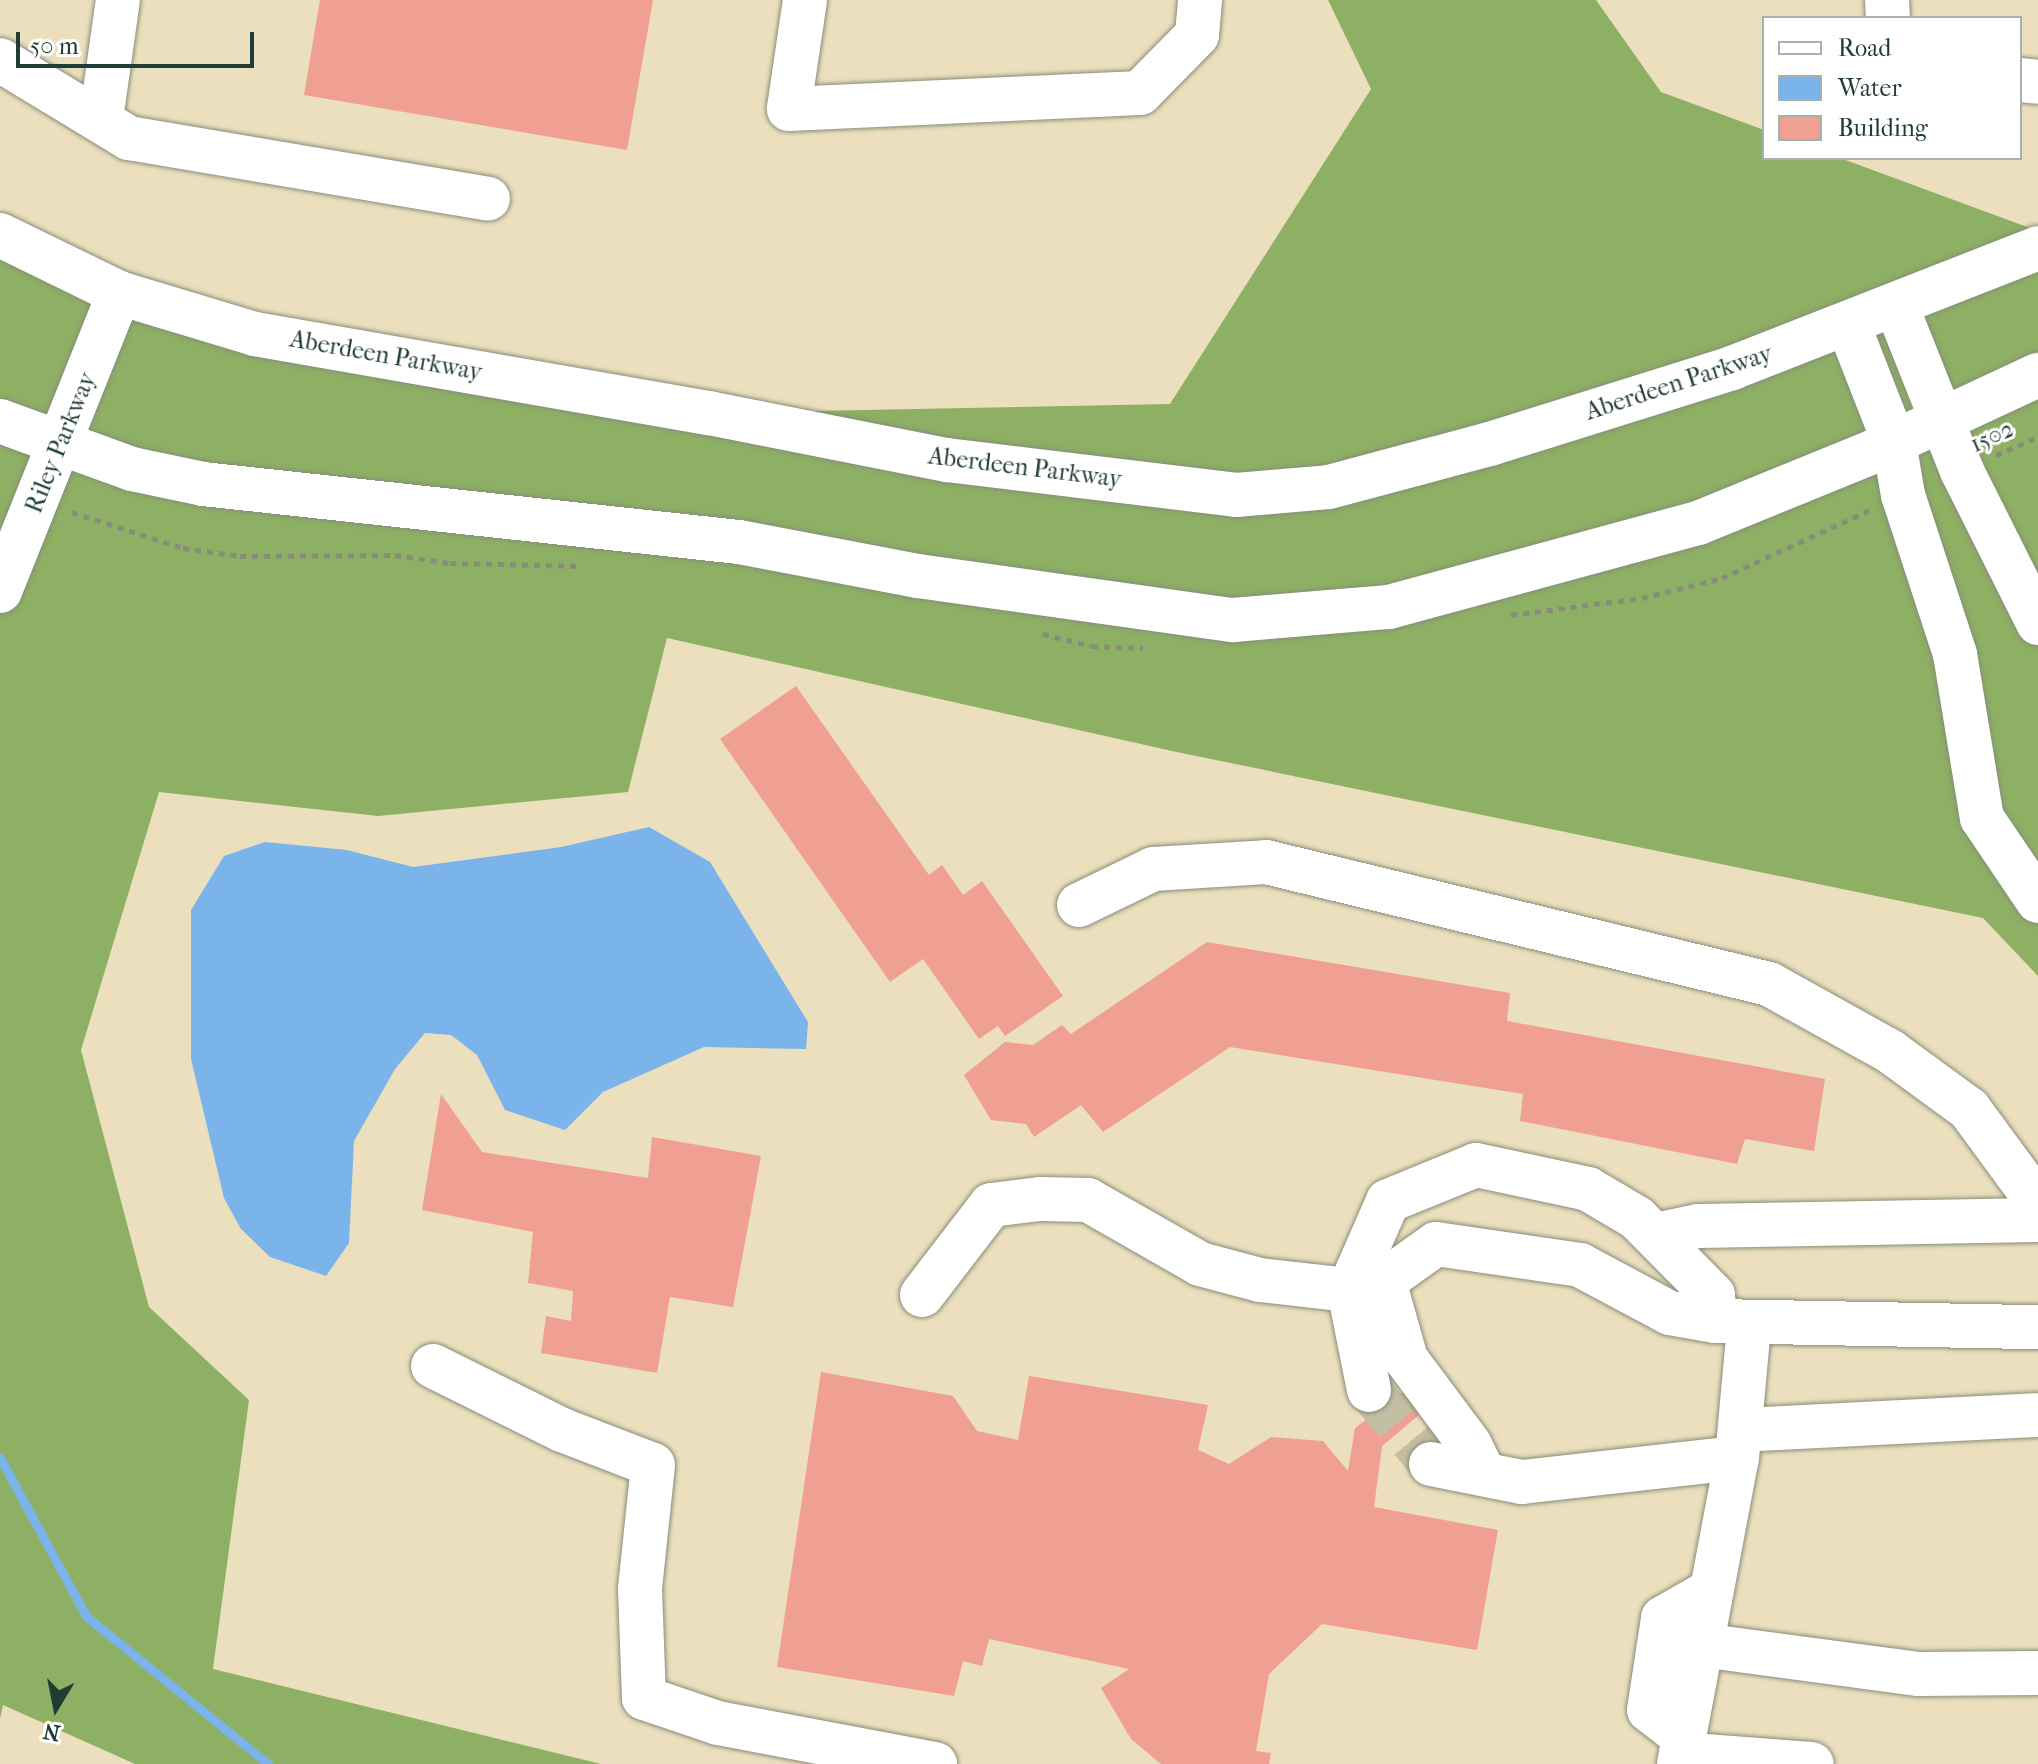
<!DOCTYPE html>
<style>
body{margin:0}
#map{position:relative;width:2038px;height:1764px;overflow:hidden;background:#ecdfbe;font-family:"IM FELL French Canon",serif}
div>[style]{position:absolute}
.forest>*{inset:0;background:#8db064}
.water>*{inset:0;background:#7bb3eb}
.stream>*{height:9px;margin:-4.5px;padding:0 4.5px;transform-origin:4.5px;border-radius:4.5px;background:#7bb3eb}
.building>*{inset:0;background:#efa092}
.minor-tunnel>*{height:44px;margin-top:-22px;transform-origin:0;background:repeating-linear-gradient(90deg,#c3bfa2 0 44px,transparent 0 66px)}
.path>*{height:5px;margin-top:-2.5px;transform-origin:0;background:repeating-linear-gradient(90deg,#868e79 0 6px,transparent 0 12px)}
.roads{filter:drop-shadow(0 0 2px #868e79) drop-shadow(0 0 2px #868e79)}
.minor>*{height:44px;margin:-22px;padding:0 22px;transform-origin:22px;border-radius:22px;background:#fff}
span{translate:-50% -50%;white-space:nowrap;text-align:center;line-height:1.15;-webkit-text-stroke:6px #fff;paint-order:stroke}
.street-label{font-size:24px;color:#1f3d34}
.legend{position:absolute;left:1762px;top:16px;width:260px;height:144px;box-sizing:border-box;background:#fff;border:2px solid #a5b1ae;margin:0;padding:10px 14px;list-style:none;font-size:24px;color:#1f3d34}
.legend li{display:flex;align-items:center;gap:16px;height:40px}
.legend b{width:40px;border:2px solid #a5b1ae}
.north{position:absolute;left:16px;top:1668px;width:80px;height:80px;-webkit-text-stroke:6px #fff;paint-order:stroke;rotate:190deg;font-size:22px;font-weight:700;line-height:32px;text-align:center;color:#1f3d34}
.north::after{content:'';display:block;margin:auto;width:28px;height:36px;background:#1f3d34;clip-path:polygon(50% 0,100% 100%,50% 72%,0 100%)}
.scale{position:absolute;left:16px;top:32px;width:238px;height:36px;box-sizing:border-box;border:4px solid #1f3d34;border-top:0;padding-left:10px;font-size:24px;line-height:28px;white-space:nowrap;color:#1f3d34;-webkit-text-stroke:6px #fff;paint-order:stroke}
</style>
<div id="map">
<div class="forest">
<i style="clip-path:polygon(1328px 0,1596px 0,1661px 92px,1764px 130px,1764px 158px,1840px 158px,2038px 231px,2038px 976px,1983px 918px,1172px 751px,667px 638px,628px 792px,378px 816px,159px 792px,81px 1050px,149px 1307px,249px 1400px,213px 1669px,601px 1764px,135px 1764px,3px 1705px,0 1719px,0 235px,119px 293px,709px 413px,1170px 404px,1371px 89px)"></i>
</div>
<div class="water">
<i style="clip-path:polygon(649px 827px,710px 862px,808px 1022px,806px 1049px,704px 1047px,603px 1092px,565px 1130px,505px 1110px,477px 1055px,451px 1035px,425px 1033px,395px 1069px,354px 1141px,349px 1243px,326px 1276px,270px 1257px,241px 1229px,224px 1198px,191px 1059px,191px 910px,224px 856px,265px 842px,347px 850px,413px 867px,561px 847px)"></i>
</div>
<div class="stream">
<i style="left:0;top:1458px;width:180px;rotate:61.4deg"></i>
<i style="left:86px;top:1616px;width:235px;rotate:39.1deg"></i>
</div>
<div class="building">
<i style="clip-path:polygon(320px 0,653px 0,627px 150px,304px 95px)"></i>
<i style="clip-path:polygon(796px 686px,929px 875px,942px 865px,963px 895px,982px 881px,1063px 996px,1005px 1036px,998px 1026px,979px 1039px,923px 959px,890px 982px,720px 739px)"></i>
<i style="clip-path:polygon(1207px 942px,1510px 993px,1507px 1021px,1825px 1079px,1814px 1151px,1745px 1139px,1737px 1164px,1520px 1121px,1523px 1094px,1230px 1047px,1103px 1132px,1081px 1105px,1034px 1137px,1026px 1124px,991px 1120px,964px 1075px,1005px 1042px,1033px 1045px,1062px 1025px,1071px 1034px)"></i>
<i style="clip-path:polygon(441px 1094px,482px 1152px,648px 1178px,652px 1137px,761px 1156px,733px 1307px,670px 1297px,657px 1373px,541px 1353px,546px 1316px,571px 1321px,573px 1291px,528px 1283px,533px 1232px,422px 1210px)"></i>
<i style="clip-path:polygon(821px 1372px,953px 1396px,977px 1431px,1018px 1440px,1029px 1376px,1208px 1405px,1198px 1450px,1229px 1464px,1271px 1437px,1323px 1441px,1348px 1471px,1355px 1428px,1414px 1384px,1431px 1405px,1382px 1446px,1374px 1507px,1498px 1530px,1477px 1650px,1322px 1624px,1269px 1674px,1256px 1751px,1271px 1753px,1269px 1764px,1161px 1764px,1131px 1739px,1101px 1688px,1129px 1669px,989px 1639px,982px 1666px,963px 1661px,954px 1696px,777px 1667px)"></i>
</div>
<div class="minor-tunnel">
<i style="left:1369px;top:1390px;width:97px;rotate:50deg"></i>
</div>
<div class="path">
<i style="left:1996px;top:455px;width:46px;rotate:-23.2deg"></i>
<i style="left:72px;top:512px;width:117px;rotate:18deg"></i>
<i style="left:183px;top:548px;width:58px;rotate:8deg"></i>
<i style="left:240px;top:556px;width:155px;rotate:-0.4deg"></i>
<i style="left:395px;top:555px;width:56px;rotate:8.3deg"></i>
<i style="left:450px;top:563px;width:129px;rotate:1.3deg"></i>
<i style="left:1511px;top:615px;width:132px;rotate:-7.4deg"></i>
<i style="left:1642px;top:598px;width:82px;rotate:-14deg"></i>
<i style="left:1722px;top:578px;width:163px;rotate:-24.7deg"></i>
<i style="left:1043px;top:634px;width:50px;rotate:13.8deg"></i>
<i style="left:1092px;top:646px;width:51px;rotate:2.2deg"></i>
</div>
<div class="roads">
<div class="minor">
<i style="left:805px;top:0;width:110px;rotate:98.4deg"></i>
<i style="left:789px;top:109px;width:351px;rotate:-2.6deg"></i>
<i style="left:1140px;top:93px;width:81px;rotate:-45.5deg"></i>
<i style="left:1197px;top:35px;width:35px;rotate:-85deg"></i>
<i style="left:1887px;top:0;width:18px;rotate:87deg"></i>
<i style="left:0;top:60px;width:151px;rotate:31.2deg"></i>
<i style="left:129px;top:138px;width:364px;rotate:9.6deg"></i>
<i style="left:2020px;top:80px;width:18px;rotate:6deg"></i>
<i style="left:101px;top:119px;width:120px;rotate:-81.9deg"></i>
<i style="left:0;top:235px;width:132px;rotate:26deg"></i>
<i style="left:119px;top:293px;width:142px;rotate:16.8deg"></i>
<i style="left:255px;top:334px;width:461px;rotate:9.9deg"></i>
<i style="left:709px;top:413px;width:243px;rotate:11.2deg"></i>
<i style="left:947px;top:460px;width:291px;rotate:6.9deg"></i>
<i style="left:1236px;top:495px;width:93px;rotate:-4.9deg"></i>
<i style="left:1329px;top:487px;width:167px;rotate:-15deg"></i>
<i style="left:1490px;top:444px;width:254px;rotate:-17.4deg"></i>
<i style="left:1732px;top:368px;width:329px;rotate:-21.4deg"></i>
<i style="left:1896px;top:305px;width:179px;rotate:68.3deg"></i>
<i style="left:1962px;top:471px;width:170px;rotate:63.4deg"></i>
<i style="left:1848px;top:324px;width:127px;rotate:68.7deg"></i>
<i style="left:1894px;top:442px;width:54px;rotate:80.4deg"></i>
<i style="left:1903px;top:495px;width:167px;rotate:71.9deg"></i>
<i style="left:1955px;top:654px;width:166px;rotate:80.7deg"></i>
<i style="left:1982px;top:818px;width:100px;rotate:56deg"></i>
<i style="left:0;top:421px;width:140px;rotate:20deg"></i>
<i style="left:132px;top:469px;width:73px;rotate:11.9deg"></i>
<i style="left:203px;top:484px;width:539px;rotate:6.18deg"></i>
<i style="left:739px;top:542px;width:182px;rotate:10.8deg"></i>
<i style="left:918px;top:576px;width:318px;rotate:8deg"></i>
<i style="left:1233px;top:620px;width:157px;rotate:-4.8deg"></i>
<i style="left:1389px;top:607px;width:320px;rotate:-15.2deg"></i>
<i style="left:1698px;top:523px;width:193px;rotate:-22.2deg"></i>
<i style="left:1877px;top:450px;width:178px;rotate:-25deg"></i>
<i style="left:0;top:591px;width:321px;rotate:-68.2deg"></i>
<i style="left:1079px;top:905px;width:82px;rotate:-25.9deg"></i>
<i style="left:1153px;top:869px;width:113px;rotate:-3.5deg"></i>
<i style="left:1266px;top:862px;width:518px;rotate:13.63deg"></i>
<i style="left:1769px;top:984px;width:140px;rotate:29.1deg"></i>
<i style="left:1891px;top:1052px;width:97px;rotate:36.2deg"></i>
<i style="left:1969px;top:1109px;width:117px;rotate:53.7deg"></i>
<i style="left:1655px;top:1235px;width:44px;rotate:-11.8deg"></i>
<i style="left:1698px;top:1226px;width:340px;rotate:-1deg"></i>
<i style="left:922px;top:1295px;width:113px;rotate:-52.5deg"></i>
<i style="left:991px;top:1205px;width:49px;rotate:-7deg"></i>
<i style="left:1040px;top:1199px;width:48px;rotate:1.2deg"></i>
<i style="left:1088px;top:1200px;width:129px;rotate:29.7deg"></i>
<i style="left:1200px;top:1264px;width:62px;rotate:14.9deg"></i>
<i style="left:1260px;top:1280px;width:90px;rotate:6.4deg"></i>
<i style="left:1349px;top:1290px;width:30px;rotate:-14deg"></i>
<i style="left:433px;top:1366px;width:144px;rotate:26.4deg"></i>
<i style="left:562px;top:1430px;width:97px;rotate:21deg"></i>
<i style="left:653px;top:1465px;width:125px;rotate:96deg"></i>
<i style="left:640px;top:1589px;width:109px;rotate:87.9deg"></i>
<i style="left:644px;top:1698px;width:78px;rotate:18.7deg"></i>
<i style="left:718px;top:1723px;width:221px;rotate:10.7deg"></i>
<i style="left:1369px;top:1390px;width:102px;rotate:-101.3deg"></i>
<i style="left:1349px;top:1290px;width:97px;rotate:-66.3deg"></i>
<i style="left:1388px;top:1201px;width:95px;rotate:-22.2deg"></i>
<i style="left:1476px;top:1165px;width:115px;rotate:12.1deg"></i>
<i style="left:1588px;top:1189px;width:57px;rotate:30.6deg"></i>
<i style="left:1637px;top:1218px;width:108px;rotate:45.4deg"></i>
<i style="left:1713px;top:1295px;width:26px;rotate:86deg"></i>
<i style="left:1715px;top:1321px;width:323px;rotate:1.1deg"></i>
<i style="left:1741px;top:1430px;width:297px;rotate:-2.9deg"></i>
<i style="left:1431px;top:1464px;width:93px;rotate:11.2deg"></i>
<i style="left:1522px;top:1482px;width:216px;rotate:-6.4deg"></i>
<i style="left:1484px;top:1474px;width:32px;rotate:-116deg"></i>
<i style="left:1470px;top:1445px;width:107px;rotate:-126.7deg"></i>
<i style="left:1406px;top:1359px;width:81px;rotate:-105.8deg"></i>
<i style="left:1384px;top:1281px;width:64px;rotate:-35.4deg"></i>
<i style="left:1436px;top:1244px;width:146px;rotate:8.3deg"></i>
<i style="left:1580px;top:1265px;width:102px;rotate:28.1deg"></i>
<i style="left:1670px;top:1313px;width:46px;rotate:10.1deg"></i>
<i style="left:1701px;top:1645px;width:220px;rotate:7.6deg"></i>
<i style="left:1919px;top:1674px;width:119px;rotate:-0.5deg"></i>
<i style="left:1684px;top:1737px;width:44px;rotate:-142.4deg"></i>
<i style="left:1649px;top:1710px;width:93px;rotate:-81.3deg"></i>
<i style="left:1663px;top:1618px;width:56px;rotate:-29.7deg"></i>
<i style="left:1681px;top:1754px;width:131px;rotate:4.4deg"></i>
<i style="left:1679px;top:1764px;width:311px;rotate:-79.3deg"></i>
<i style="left:1737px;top:1458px;width:134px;rotate:-84.8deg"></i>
</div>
</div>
<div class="street-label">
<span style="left:386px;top:356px;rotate:10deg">Aberdeen Parkway</span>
<span style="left:1679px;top:383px;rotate:-18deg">Aberdeen Parkway</span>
<span style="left:1992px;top:437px;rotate:-24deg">1502</span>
<span style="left:61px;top:443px;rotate:-68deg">Riley Parkway</span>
<span style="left:1025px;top:468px;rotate:7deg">Aberdeen Parkway</span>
</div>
<ul class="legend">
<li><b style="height:10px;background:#fff"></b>Road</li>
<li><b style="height:22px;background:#7bb3eb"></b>Water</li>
<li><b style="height:22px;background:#efa092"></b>Building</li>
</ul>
<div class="north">N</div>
<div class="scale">50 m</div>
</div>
